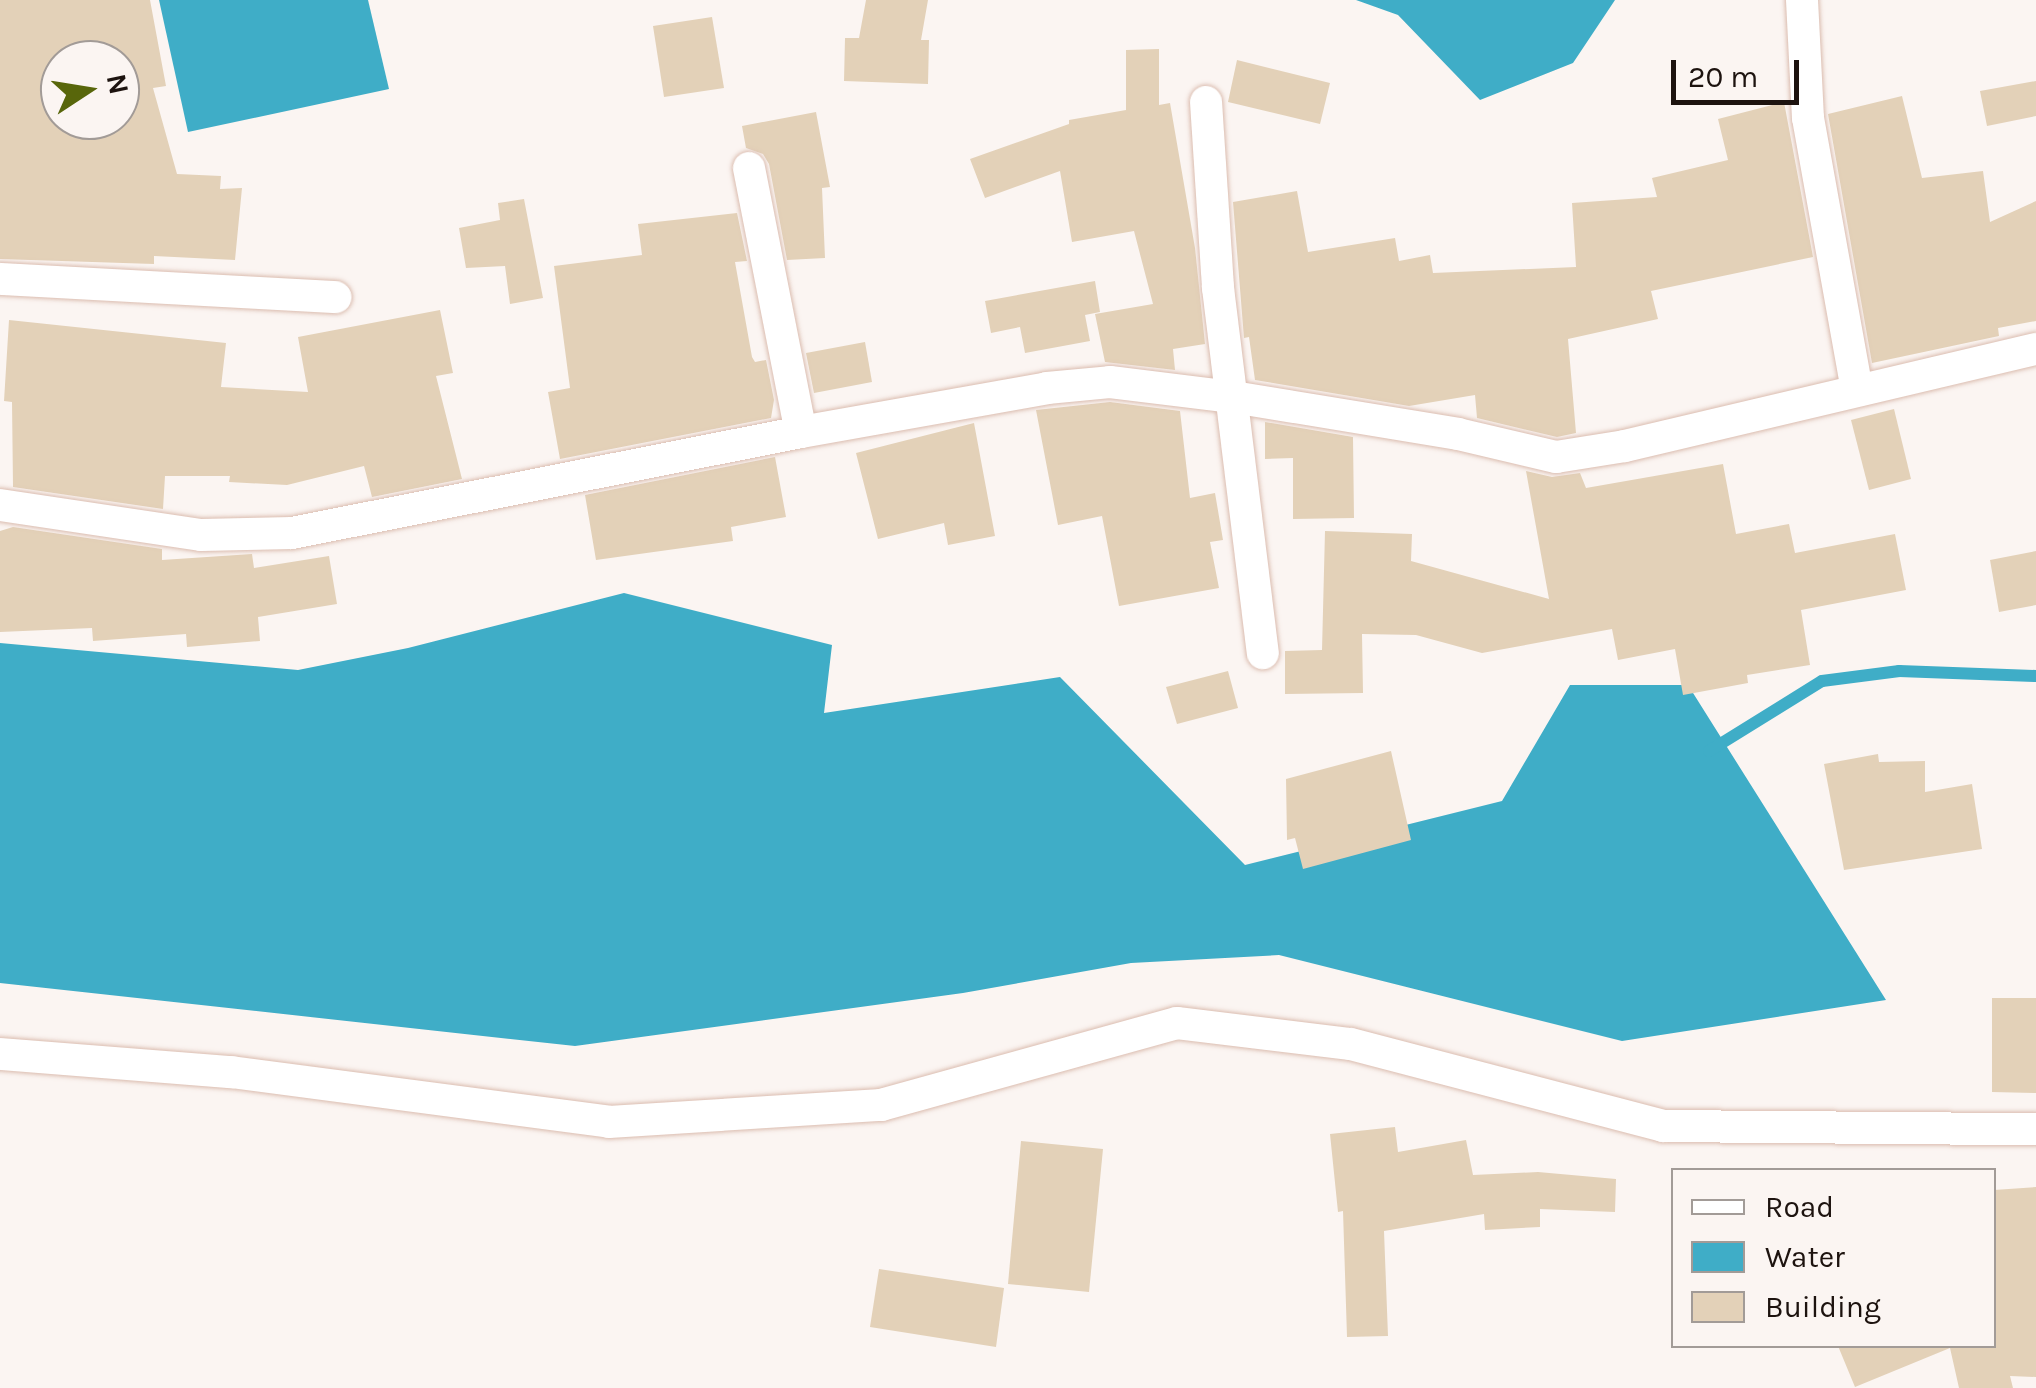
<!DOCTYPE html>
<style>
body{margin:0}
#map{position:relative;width:2036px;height:1388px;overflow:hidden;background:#fbf5f2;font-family:Karla,sans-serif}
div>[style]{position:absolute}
.water>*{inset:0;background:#3fadc7}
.stream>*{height:12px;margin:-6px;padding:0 6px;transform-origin:6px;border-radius:6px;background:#3fadc7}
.building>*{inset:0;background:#e3d1b8}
.roads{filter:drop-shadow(0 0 2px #dbbdb0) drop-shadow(0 0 2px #dbbdb0)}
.street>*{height:32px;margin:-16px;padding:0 16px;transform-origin:16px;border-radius:16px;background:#fff}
span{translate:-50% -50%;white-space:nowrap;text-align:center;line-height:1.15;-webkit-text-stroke:8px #fbf5f2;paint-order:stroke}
.legend{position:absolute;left:1671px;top:1168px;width:325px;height:180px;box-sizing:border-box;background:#fbf5f2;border:2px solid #a29b97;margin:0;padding:12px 18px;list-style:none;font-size:30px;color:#1d130f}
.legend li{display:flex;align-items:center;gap:20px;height:50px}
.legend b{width:50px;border:2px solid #a29b97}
.north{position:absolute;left:40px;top:40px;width:100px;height:100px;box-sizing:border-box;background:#fbf5f2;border:2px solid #a29b97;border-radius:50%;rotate:78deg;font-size:28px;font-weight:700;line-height:40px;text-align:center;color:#1d130f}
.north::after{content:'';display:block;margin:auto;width:35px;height:45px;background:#58660b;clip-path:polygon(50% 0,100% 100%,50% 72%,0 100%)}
.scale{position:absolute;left:1671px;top:60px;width:128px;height:45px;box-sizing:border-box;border:5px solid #1d130f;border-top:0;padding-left:12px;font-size:30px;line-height:35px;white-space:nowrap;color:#1d130f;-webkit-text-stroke:8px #fbf5f2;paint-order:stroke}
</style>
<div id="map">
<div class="water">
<i style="clip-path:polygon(159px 0,368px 0,389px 89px,188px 132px)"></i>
<i style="clip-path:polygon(1356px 0,1615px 0,1573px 63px,1480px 100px,1398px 15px)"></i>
<i style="clip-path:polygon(624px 593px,832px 645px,824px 713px,1060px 677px,1245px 865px,1502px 801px,1570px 685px,1688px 685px,1886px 1000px,1622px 1041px,1279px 955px,1131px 963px,963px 993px,575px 1046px,0 983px,0 643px,298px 670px,408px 648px)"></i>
</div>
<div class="stream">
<i style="left:1709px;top:751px;width:133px;rotate:-31.8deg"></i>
<i style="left:1822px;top:681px;width:78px;rotate:-7.4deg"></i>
<i style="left:1899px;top:671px;width:137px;rotate:2.1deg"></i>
</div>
<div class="building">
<i style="clip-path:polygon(evenodd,0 0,150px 0,166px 86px,153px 88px,177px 174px,221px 176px,220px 189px,242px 188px,235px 260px,154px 256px,154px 264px,0 259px,0 0,60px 60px,120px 60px,120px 120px,60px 120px,60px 60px)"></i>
<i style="clip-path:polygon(866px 0,928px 0,921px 40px,929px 40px,928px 84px,844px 81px,845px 38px,859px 38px)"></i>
<i style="clip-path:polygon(712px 17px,724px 88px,664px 97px,653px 26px)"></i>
<i style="clip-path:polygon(1159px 49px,1159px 105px,1170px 103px,1195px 248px,1205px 344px,1173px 349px,1175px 370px,1105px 362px,1095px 314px,1153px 304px,1134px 231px,1072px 242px,1060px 171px,985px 198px,970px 159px,1069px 124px,1069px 120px,1126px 110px,1126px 50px)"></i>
<i style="clip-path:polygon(1237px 60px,1330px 83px,1320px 124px,1228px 102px)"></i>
<i style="clip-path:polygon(2036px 81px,2036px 116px,1987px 126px,1980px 91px)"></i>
<i style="clip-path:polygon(1902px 96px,1922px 178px,1983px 171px,1990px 222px,2036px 201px,2036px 321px,1998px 328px,1999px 336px,1872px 363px,1828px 114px)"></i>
<i style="clip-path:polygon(1784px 102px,1813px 257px,1651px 291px,1658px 319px,1568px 339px,1576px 433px,1557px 437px,1477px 418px,1475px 395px,1409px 406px,1255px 380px,1249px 337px,1244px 338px,1233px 202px,1297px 191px,1308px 252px,1395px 238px,1399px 261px,1430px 255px,1433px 273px,1576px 267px,1572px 203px,1657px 197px,1652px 178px,1728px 160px,1718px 119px)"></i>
<i style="clip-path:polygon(816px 112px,830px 187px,822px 188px,825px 258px,787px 260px,769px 164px,763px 154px,746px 148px,742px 126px)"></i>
<i style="clip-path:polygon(524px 199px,543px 298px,510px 304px,505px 266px,466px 268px,459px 228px,500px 220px,498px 203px)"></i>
<i style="clip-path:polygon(737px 213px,747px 261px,735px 262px,752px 357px,755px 362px,766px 360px,774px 400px,771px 418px,560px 459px,548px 392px,570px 388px,554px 266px,642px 255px,638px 224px)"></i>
<i style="clip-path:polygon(1095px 281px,1100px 312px,1085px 315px,1090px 341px,1025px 353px,1020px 327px,991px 333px,985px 301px)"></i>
<i style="clip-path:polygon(440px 310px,453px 373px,436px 376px,462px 479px,372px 497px,364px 466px,287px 485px,229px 482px,230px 476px,165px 476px,163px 509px,13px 487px,12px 402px,4px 401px,9px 320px,226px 343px,221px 387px,308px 392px,298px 337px)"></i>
<i style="clip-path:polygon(865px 342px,872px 382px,814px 393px,806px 353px)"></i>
<i style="clip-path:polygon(1110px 402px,1180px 411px,1190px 498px,1215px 493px,1223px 540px,1210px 542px,1219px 588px,1119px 606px,1102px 516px,1058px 525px,1036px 410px)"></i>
<i style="clip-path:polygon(1894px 409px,1911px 479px,1869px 490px,1851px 420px)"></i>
<i style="clip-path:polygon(1265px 422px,1353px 437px,1354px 518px,1293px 519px,1293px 458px,1265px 459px)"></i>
<i style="clip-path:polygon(974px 423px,995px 536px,948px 545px,944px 523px,878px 539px,856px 453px)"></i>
<i style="clip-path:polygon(775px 457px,786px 517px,731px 527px,733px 541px,596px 560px,585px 495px)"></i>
<i style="clip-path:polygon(1723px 464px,1736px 534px,1789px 524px,1795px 553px,1895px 534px,1906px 590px,1801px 610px,1810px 665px,1747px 675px,1748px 683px,1683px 695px,1675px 649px,1618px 660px,1612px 629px,1482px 653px,1416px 635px,1362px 634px,1363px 693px,1285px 694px,1285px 651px,1322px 650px,1325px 531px,1412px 534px,1411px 561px,1549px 599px,1526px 471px,1552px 477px,1580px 473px,1586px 488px)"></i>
<i style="clip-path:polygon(13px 527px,162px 549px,162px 560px,252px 554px,254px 568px,329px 556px,337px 604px,258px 617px,260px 641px,187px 647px,186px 634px,93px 641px,92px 628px,0 632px,0 531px)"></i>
<i style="clip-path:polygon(2036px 551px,2036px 605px,1999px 612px,1990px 560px)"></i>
<i style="clip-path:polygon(1228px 671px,1238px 708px,1177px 724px,1166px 687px)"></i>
<i style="clip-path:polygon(1391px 751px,1411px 840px,1303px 869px,1295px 838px,1287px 840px,1286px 779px)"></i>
<i style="clip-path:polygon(1878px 754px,1879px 762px,1925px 761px,1925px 792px,1972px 784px,1982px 849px,1844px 870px,1824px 764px)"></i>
<i style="clip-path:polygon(1992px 998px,2036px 998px,2036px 1093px,1992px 1092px)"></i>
<i style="clip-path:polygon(1395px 1127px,1398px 1152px,1466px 1140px,1473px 1175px,1538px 1172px,1616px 1179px,1615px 1212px,1540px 1209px,1540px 1227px,1485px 1230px,1484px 1214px,1384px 1231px,1388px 1336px,1347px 1337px,1343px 1211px,1338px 1212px,1330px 1134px)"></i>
<i style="clip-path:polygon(1021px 1141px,1103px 1149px,1089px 1292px,1008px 1284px)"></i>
<i style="clip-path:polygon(2036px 1187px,2036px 1377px,2010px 1376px,2013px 1388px,1959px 1388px,1950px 1348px,1855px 1387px,1838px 1346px,1994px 1346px,1994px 1190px)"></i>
<i style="clip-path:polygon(879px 1269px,1004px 1288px,996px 1347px,870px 1327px)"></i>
</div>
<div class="roads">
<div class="street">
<i style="left:1802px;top:0;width:118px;rotate:87.1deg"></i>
<i style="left:1808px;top:118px;width:276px;rotate:79.8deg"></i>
<i style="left:1206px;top:102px;width:186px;rotate:86.3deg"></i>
<i style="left:1218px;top:288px;width:368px;rotate:83deg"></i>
<i style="left:749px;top:168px;width:269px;rotate:78.9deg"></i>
<i style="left:0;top:279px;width:336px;rotate:3.1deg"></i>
<i style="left:0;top:505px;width:203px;rotate:8.5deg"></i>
<i style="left:201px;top:535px;width:91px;rotate:-1.3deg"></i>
<i style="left:292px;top:533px;width:519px;rotate:-11.22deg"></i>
<i style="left:801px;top:432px;width:250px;rotate:-10.1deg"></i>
<i style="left:1047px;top:388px;width:63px;rotate:-5.4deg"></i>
<i style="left:1110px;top:382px;width:124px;rotate:7deg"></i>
<i style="left:1233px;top:397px;width:228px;rotate:9.3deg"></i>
<i style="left:1458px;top:434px;width:101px;rotate:13.2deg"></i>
<i style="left:1556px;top:457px;width:70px;rotate:-9.1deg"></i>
<i style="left:1625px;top:446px;width:422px;rotate:-13.3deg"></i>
<i style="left:0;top:1054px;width:232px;rotate:4.5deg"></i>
<i style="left:231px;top:1072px;width:381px;rotate:7.5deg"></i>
<i style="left:609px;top:1122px;width:273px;rotate:-3.6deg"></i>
<i style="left:881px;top:1105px;width:307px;rotate:-15.5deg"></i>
<i style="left:1177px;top:1023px;width:175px;rotate:6.9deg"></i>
<i style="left:1351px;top:1044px;width:323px;rotate:14.7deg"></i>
<i style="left:1663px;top:1126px;width:373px;rotate:0.5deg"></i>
</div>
</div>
<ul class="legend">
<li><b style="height:12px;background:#fff"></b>Road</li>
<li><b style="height:28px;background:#3fadc7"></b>Water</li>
<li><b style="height:28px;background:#e3d1b8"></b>Building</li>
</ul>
<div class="north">N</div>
<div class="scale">20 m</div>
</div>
